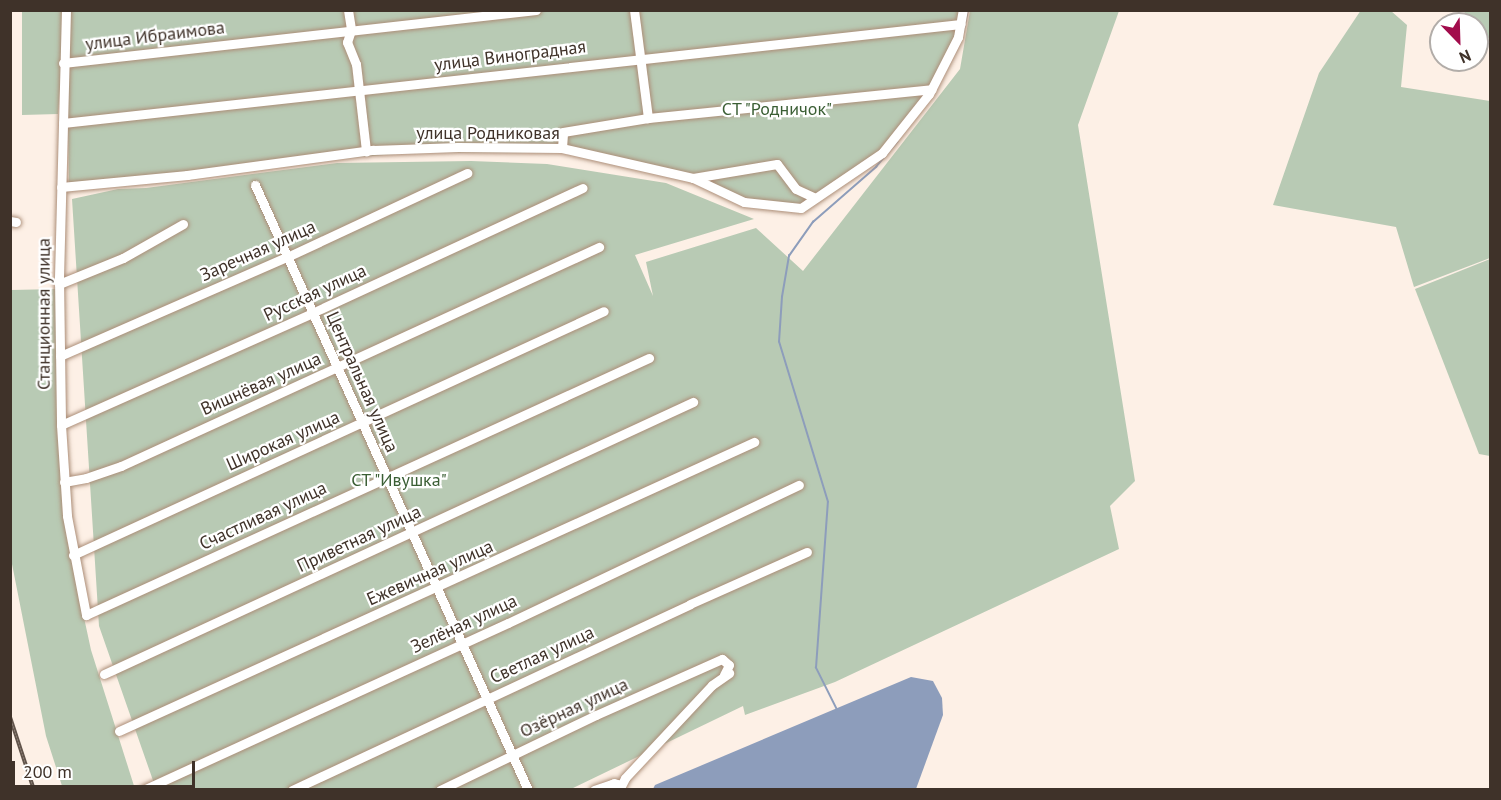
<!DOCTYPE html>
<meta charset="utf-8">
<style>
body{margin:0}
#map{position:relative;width:1501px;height:800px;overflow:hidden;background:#fdf0e6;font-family:"PT Sans",sans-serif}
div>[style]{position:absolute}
.green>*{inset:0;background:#b8cab4}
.water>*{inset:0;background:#8d9dbb}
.stream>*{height:1.5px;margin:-0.75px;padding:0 0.75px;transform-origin:0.75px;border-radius:0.75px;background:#8d9dbb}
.roads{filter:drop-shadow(0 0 2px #ac8e78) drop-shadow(0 0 2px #ac8e78)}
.minor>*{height:9px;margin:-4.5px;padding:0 4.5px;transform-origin:4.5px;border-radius:4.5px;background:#fff}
.rail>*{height:4px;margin-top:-2px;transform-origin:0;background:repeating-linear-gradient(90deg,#fff 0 4.5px,#61544b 0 9px);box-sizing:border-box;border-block:2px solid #61544b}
span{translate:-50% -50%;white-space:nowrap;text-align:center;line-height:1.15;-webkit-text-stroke:4.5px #fff;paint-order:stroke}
.street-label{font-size:18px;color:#3f3229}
.park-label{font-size:18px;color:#3a5e34}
.frame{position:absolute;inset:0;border:12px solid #3f3229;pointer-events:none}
.north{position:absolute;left:1429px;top:12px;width:60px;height:60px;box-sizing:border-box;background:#fff;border:2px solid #b2ada9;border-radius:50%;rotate:157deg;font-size:16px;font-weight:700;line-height:24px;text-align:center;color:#3f3229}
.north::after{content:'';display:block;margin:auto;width:21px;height:27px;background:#a20c4c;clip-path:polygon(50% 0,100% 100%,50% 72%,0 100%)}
.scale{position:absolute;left:12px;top:761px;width:183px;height:27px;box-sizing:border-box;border:3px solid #3f3229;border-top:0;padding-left:8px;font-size:18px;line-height:21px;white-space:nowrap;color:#3f3229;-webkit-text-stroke:4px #fff;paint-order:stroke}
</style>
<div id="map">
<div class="green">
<i style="clip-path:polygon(1361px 10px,1391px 11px,1407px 25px,1401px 87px,1490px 101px,1490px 258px,1414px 287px,1396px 227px,1273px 205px,1319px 73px)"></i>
<i style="clip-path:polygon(22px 11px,66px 10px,961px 11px,957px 31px,923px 99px,885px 151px,806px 211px,742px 204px,685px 178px,564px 153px,418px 152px,69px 183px,66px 17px,58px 114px,22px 115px)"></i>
<i style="clip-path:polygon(970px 11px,1119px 11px,1078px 125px,1135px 481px,1110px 506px,1119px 549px,835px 682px,745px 715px,743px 706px,571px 789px,156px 789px,99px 626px,72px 199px,118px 189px,146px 188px,337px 163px,471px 161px,547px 164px,666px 183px,754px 219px,635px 255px,653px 296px,646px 262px,756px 228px,803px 271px,960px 69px)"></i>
<i style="clip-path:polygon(1463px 11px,1490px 11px,1490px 40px,1477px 24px)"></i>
<i style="clip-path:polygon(1490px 259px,1490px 456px,1479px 454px,1415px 289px)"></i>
<i style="clip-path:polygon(57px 289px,59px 425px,66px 534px,91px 650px,135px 789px,63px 789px,46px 736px,11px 559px,11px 290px)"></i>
</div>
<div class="water">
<i style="clip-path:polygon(911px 677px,933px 681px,942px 698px,943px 715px,916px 789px,653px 789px,655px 785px)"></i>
</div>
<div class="stream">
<i style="left:963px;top:33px;width:24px;rotate:-78deg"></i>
<i style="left:837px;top:710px;width:47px;rotate:-116.6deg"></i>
<i style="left:816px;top:668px;width:166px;rotate:-85.9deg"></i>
<i style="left:828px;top:502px;width:167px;rotate:-107deg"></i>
<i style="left:779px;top:342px;width:45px;rotate:-86.2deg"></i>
<i style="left:782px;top:297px;width:42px;rotate:-80.3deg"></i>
<i style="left:789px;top:256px;width:42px;rotate:-54.8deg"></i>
<i style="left:813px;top:222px;width:84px;rotate:-41.1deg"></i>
<i style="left:876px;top:167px;width:33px;rotate:-50deg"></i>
</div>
<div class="roads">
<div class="minor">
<i style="left:66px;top:10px;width:268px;rotate:91.5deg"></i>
<i style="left:59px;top:278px;width:147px;rotate:89.2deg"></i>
<i style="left:61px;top:425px;width:91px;rotate:86.2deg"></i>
<i style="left:67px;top:516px;width:101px;rotate:79.1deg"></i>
<i style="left:86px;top:615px;width:619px;rotate:-24.54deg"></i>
<i style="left:348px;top:10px;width:20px;rotate:81deg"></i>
<i style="left:351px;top:30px;width:13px;rotate:108deg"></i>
<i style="left:347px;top:42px;width:24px;rotate:68deg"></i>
<i style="left:356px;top:64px;width:88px;rotate:83.4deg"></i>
<i style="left:634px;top:10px;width:109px;rotate:82.6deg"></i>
<i style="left:63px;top:63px;width:476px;rotate:-6.4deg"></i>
<i style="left:63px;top:123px;width:903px;rotate:-6.29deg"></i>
<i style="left:562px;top:148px;width:16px;rotate:-86deg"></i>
<i style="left:563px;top:132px;width:86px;rotate:-9.4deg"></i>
<i style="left:648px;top:118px;width:285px;rotate:-5.8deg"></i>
<i style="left:693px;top:178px;width:85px;rotate:-9.5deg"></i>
<i style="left:777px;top:164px;width:31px;rotate:53deg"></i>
<i style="left:796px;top:189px;width:21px;rotate:25deg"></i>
<i style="left:255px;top:185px;width:664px;rotate:65.71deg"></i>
<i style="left:61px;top:187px;width:127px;rotate:-5.4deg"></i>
<i style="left:187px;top:175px;width:188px;rotate:-7.7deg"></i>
<i style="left:373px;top:150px;width:85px;rotate:-2deg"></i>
<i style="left:458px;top:147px;width:104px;rotate:0.6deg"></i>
<i style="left:562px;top:148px;width:134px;rotate:12.9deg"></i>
<i style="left:693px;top:178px;width:56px;rotate:25.2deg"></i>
<i style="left:744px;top:202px;width:57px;rotate:6deg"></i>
<i style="left:801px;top:208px;width:98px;rotate:-34.2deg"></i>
<i style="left:882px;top:153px;width:75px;rotate:-51.5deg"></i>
<i style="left:929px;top:94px;width:64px;rotate:-63deg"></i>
<i style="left:958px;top:37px;width:27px;rotate:-80deg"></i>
<i style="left:10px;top:221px;width:6px;rotate:9deg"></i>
<i style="left:59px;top:284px;width:69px;rotate:-22.1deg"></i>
<i style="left:123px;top:258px;width:69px;rotate:-29.5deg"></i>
<i style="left:60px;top:356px;width:248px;rotate:-23.6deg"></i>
<i style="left:287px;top:257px;width:199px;rotate:-25deg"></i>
<i style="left:61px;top:425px;width:275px;rotate:-24deg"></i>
<i style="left:312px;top:313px;width:298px;rotate:-24.8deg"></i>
<i style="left:64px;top:482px;width:22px;rotate:-10deg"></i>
<i style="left:86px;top:478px;width:37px;rotate:-19deg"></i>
<i style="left:121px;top:466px;width:526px;rotate:-24.62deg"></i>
<i style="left:73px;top:555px;width:584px;rotate:-24.68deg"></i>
<i style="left:104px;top:674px;width:649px;rotate:-24.79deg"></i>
<i style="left:119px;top:731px;width:698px;rotate:-24.47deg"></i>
<i style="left:143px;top:790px;width:401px;rotate:-24.6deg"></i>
<i style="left:508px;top:623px;width:322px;rotate:-25.4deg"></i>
<i style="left:292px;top:790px;width:439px;rotate:-25deg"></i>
<i style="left:690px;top:604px;width:128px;rotate:-24deg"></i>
<i style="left:440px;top:790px;width:173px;rotate:-25.7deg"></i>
<i style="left:596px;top:715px;width:138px;rotate:-24deg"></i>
<i style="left:722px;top:659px;width:9px;rotate:41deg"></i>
<i style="left:729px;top:665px;width:11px;rotate:117deg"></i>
<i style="left:594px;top:790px;width:18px;rotate:-19deg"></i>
<i style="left:609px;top:790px;width:5px;rotate:-79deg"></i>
<i style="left:610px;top:785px;width:4px;rotate:-27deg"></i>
<i style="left:614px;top:783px;width:3px;rotate:18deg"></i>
<i style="left:617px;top:784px;width:6px;rotate:81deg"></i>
<i style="left:619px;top:790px;width:13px;rotate:-63deg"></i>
<i style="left:625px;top:778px;width:127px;rotate:-46.9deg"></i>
<i style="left:712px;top:685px;width:21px;rotate:-35deg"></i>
</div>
</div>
<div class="rail">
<i style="left:10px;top:717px;width:77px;rotate:71.8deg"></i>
</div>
<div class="street-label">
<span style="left:155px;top:36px;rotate:-7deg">улица Ибраимова</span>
<span style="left:510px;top:56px;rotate:-7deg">улица Виноградная</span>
<span style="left:488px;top:133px">улица Родниковая</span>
<span style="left:258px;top:251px;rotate:-24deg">Заречная улица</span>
<span style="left:315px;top:293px;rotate:-25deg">Русская улица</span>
<span style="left:44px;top:314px;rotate:-90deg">Станционная улица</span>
<span style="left:362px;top:382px;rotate:66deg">Центральная улица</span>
<span style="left:261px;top:384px;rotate:-24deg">Вишнёвая улица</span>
<span style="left:283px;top:441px;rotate:-24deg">Широкая улица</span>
<span style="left:263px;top:516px;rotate:-25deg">Счастливая улица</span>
<span style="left:359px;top:539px;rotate:-25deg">Приветная улица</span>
<span style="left:430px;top:573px;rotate:-24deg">Ежевичная улица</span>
<span style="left:464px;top:624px;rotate:-25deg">Зелёная улица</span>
<span style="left:542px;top:655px;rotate:-25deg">Светлая улица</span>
<span style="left:574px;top:708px;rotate:-25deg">Озёрная улица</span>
</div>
<div class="park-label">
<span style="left:777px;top:109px">СТ "Родничок"</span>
<span style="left:399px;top:480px">СТ "Ивушка"</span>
</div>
<div class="frame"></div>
<div class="north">N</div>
<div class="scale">200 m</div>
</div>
